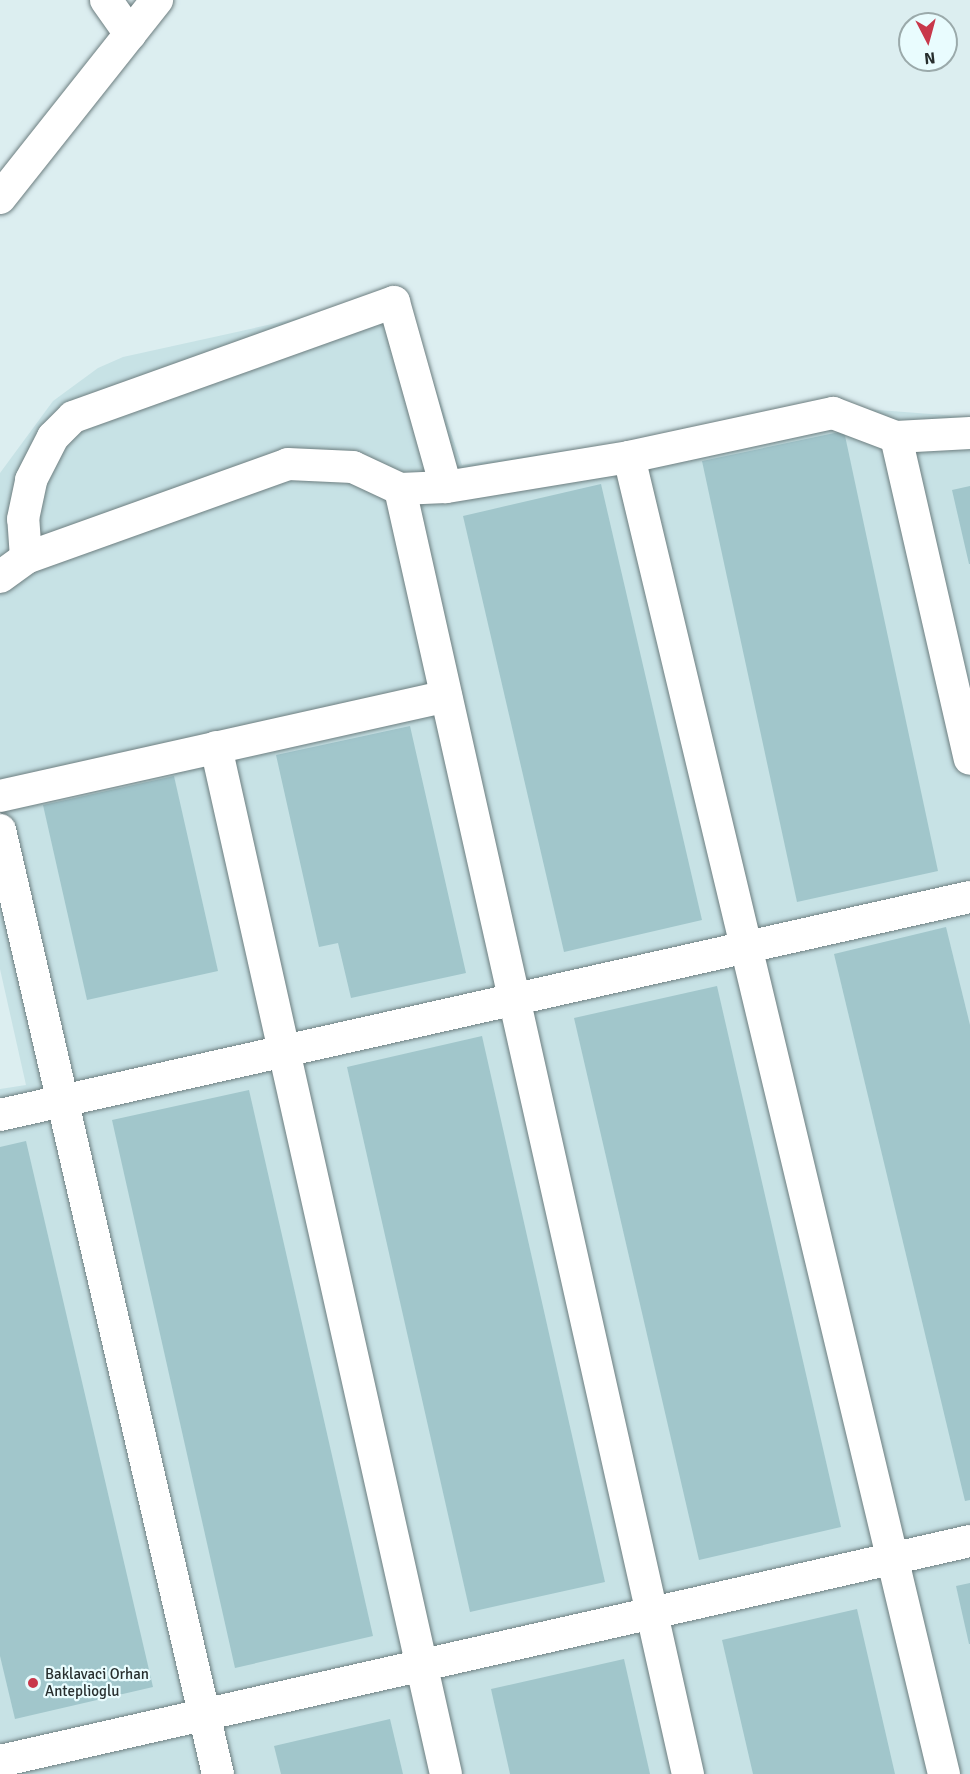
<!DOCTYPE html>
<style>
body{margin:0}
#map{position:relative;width:970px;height:1774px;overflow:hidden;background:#dceef0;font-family:Signika,sans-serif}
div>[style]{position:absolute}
.built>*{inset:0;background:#c7e2e5}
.building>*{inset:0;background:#a1c6cb}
.roads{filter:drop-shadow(0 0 2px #6d7e80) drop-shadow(0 0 2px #6d7e80)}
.minor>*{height:32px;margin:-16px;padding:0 16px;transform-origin:16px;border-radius:16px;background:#fff}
.dots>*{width:16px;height:16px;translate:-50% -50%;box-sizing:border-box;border:3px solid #e9fcfe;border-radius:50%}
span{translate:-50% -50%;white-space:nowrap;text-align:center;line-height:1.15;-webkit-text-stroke:4.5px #e9fcfe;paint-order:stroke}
.poi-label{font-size:15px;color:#272e2e}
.left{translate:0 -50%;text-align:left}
.north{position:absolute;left:898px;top:12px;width:60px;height:60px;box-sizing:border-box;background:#e9fcfe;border:2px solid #9baaab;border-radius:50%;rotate:174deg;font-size:16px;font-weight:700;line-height:24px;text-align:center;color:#272e2e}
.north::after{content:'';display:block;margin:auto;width:21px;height:27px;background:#c8384b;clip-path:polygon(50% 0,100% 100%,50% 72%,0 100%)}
</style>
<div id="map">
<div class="built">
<i style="clip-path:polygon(404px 295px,462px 465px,865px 409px,970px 417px,970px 1774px,0 1774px,0 1089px,26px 1085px,0 969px,0 473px,53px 401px,98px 368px,123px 357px)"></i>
</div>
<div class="building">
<i style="clip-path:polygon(844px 431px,938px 871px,797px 902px,702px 461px)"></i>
<i style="clip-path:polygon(601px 484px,702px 920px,564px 952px,463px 516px)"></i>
<i style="clip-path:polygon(970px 486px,970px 564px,969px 564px,952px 490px)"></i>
<i style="clip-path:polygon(410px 726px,466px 973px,351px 998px,338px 943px,319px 947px,276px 755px)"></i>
<i style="clip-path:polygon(174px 776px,218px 971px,87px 1000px,43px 805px)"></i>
<i style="clip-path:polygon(946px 927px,970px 1025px,970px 1500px,965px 1501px,834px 954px)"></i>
<i style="clip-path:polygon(717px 986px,841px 1527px,699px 1560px,574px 1018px)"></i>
<i style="clip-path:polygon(482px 1036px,605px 1582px,470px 1612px,347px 1067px)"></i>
<i style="clip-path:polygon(249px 1090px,373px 1636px,235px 1668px,112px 1120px)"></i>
<i style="clip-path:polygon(26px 1141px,153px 1687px,15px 1719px,0 1656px,0 1147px)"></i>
<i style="clip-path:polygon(970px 1583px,970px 1644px,969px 1644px,956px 1586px)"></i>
<i style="clip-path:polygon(857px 1609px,895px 1774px,753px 1774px,722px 1640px)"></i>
<i style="clip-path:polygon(624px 1659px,650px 1774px,510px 1774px,491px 1689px)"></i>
<i style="clip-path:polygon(390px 1719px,403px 1774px,281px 1774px,274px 1746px)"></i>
</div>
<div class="roads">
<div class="minor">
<i style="left:106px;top:0;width:42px;rotate:54.8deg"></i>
<i style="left:0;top:198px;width:253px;rotate:-51.6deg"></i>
<i style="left:896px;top:437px;width:330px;rotate:77.1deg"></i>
<i style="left:629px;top:457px;width:1354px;rotate:76.55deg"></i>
<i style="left:400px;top:489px;width:1317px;rotate:77.37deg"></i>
<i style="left:26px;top:558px;width:39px;rotate:-94deg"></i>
<i style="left:23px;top:519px;width:40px;rotate:-78deg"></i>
<i style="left:31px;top:480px;width:48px;rotate:-62.9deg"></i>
<i style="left:53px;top:437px;width:28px;rotate:-45deg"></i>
<i style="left:73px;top:417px;width:341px;rotate:-19.7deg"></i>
<i style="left:394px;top:302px;width:192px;rotate:74.3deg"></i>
<i style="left:0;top:577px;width:32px;rotate:-36deg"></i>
<i style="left:26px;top:558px;width:278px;rotate:-19.7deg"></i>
<i style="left:288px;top:464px;width:65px;rotate:2.6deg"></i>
<i style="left:353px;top:467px;width:52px;rotate:25.1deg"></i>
<i style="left:400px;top:489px;width:46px;rotate:-2.5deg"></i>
<i style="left:446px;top:487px;width:185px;rotate:-9.3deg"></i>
<i style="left:629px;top:457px;width:209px;rotate:-12.2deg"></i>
<i style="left:833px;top:413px;width:67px;rotate:20.9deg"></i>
<i style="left:896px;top:437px;width:74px;rotate:-3.1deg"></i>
<i style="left:216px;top:747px;width:1052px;rotate:77.38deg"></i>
<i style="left:0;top:796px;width:457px;rotate:-12.6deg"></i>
<i style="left:0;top:830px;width:969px;rotate:77deg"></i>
<i style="left:0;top:1115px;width:994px;rotate:-12.67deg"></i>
<i style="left:0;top:1761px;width:995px;rotate:-12.78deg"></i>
</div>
</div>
<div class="dots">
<i style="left:33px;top:1683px;background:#c8384b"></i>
</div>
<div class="poi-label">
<span class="left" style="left:45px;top:1683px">Baklavaci Orhan<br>Anteplioglu</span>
</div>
<div class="north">N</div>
</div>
